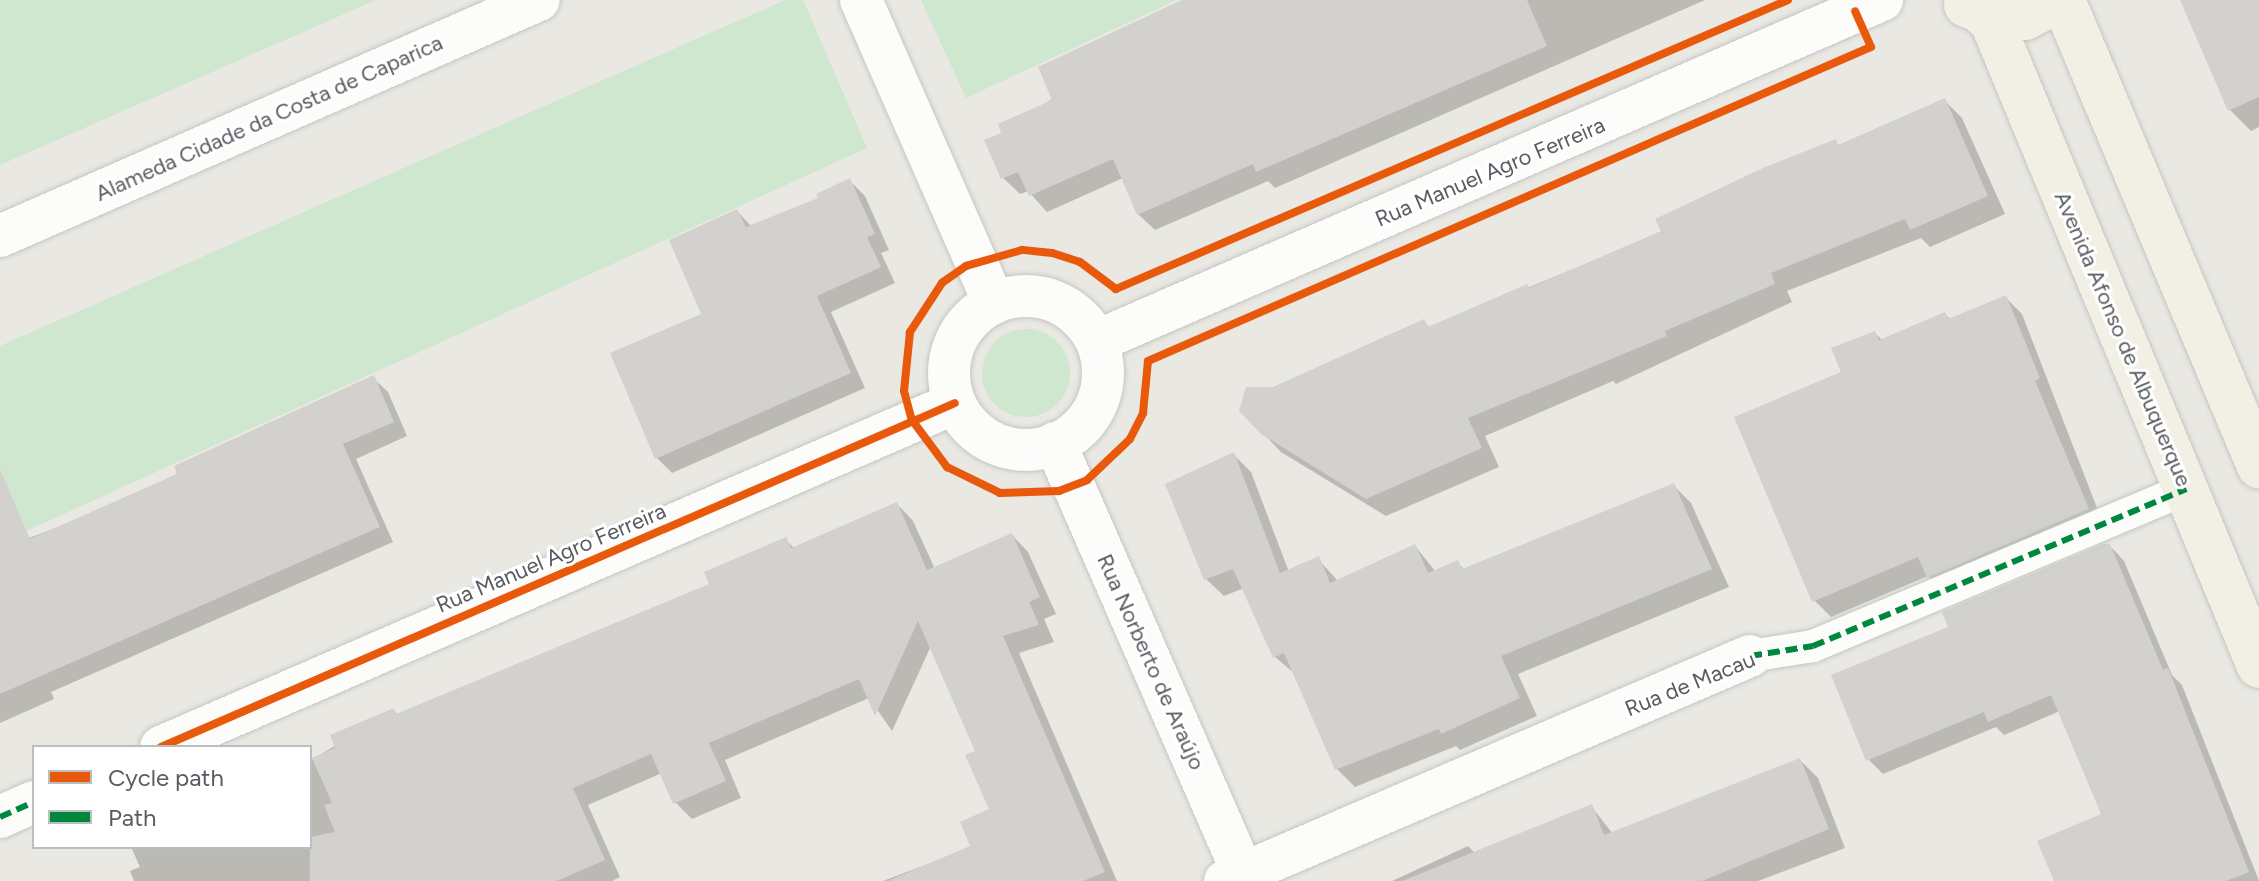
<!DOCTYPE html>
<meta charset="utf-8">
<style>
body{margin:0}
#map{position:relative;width:2259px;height:881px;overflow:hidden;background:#e9e8e2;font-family:Figtree,sans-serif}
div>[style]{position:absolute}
.green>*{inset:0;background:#cfe6cf}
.round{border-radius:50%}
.shadow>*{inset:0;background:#0003}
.building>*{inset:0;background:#d2d1cd}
.roads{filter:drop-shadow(0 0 2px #c5c6c4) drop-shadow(0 0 2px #c5c6c4)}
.pedestrian>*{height:32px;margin:-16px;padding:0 16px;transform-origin:16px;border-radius:16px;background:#fcfcfb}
.minor>*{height:42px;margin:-21px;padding:0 21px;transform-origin:21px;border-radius:21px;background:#fcfcfb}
.minor>.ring{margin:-21px;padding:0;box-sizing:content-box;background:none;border:42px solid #fcfcfb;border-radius:50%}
.primary>*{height:44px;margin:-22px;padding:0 22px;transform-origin:22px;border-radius:22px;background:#f2f0e5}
.quiet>*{height:6px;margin-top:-3px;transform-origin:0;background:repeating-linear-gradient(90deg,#00873e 0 12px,transparent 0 18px)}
.cycleway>*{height:8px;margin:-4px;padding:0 4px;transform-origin:4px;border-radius:4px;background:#e8590c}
span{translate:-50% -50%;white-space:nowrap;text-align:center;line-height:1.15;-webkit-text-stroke:6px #fff;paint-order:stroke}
.street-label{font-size:22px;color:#585b61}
.legend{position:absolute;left:32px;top:745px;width:280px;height:104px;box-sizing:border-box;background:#fff;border:2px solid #bcbdc0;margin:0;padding:10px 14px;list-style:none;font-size:24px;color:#585b61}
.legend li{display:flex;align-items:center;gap:16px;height:40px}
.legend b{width:40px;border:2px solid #bcbdc0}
</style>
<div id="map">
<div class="green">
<i style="clip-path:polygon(0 0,376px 0,0 165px)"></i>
<i style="clip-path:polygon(785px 0,803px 0,867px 148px,0 543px,0 346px)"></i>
<i style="clip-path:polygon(921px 0,1177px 0,966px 98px)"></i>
<i class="round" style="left:982px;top:329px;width:88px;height:88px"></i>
</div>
<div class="shadow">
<i style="clip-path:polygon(1187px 0,1705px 0,1275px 188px,1268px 181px,1155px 230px,1138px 214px,1123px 178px,1047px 212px,1028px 191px,1020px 194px,1003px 178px,1004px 134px)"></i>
<i style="clip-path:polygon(2183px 0,2259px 0,2259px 127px,2251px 131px,2230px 110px)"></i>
<i style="clip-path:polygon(1944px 100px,1962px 118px,2005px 214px,1930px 247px,1921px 238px,1787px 291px,1792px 302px,1616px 384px,1613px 381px,1485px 436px,1499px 467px,1386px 516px,1281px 452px,1241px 410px,1273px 389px,1424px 322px,1430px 328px,1663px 232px,1835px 142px,1840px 146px)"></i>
<i style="clip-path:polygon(849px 180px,865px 196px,889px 250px,881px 253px,895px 283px,831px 312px,865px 388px,672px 473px,657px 458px,737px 211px,752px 227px,820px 199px)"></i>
<i style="clip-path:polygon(2005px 297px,2022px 314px,2104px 526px,1945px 593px,1928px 576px,1831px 617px,1814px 600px,1844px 373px,1875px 333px,1883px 341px,1945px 314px,1951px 320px)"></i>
<i style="clip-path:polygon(373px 378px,388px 392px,407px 436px,356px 459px,393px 542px,51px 692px,54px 699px,0 723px,0 549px,103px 510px)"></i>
<i style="clip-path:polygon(1234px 455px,1251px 472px,1289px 572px,1318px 559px,1338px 581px,1415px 546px,1436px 572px,1458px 563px,1465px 570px,1674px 486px,1691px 503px,1729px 587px,1518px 674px,1537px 716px,1460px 750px,1456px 746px,1355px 787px,1337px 769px,1295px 674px,1275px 657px,1244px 588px,1224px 596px,1206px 579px)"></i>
<i style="clip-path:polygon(897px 504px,913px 521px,935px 569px,1012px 535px,1028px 552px,1056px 614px,1044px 619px,1054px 642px,1019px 653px,1117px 881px,883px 881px,973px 847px,991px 810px,977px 752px,931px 646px,892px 731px,869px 698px,725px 760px,741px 798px,692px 819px,675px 802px,662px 773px,588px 805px,620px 877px,612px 881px,134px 881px,130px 871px,140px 867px,131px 847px,310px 847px,310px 761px,393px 710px,398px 715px,711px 585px,785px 539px,794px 548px)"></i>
<i style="clip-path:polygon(2110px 546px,2124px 561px,2172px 675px,2182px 685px,2259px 881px,2057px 881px,2104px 815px,2060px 711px,2004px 735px,1996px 727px,1883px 774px,1868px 759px,1951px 628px)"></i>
<i style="clip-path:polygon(1800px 760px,1818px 778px,1845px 848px,1758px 881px,1392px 881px,1468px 846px,1474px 852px,1591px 806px,1613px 834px)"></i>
</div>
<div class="building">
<i style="clip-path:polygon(1182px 0,1527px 0,1547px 46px,1256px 172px,1253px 164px,1137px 215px,1113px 159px,1029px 196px,1018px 172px,1001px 179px,984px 140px,1001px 133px,998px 124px,1052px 100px,1038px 67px)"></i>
<i style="clip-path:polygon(2180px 0,2259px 0,2259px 97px,2228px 111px)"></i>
<i style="clip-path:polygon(1945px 98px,1988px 196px,1910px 230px,1905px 219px,1771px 273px,1775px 284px,1665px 331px,1667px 336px,1468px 418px,1482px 448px,1366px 499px,1261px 434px,1239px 411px,1246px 387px,1273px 387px,1424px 319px,1428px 327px,1527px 284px,1529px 288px,1661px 231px,1655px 219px,1763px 168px,1836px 139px,1838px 145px)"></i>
<i style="clip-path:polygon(850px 178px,875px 234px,867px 237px,881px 267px,817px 296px,851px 373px,655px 459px,610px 353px,701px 314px,669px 240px,737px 209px,746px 227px,818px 198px,816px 194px)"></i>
<i style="clip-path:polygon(2006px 295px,2040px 378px,2035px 381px,2089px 509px,1927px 578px,1918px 557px,1812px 602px,1734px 417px,1841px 372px,1831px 348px,1875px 331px,1879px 340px,1945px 312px,1948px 319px)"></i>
<i style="clip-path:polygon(374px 375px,394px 422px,343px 444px,380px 527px,0 694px,0 469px,30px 539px,177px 474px,174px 466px)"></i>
<i style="clip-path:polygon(1234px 452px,1280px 573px,1319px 556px,1330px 583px,1415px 544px,1428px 573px,1458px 560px,1462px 569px,1674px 483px,1712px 569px,1501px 656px,1520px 698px,1441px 734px,1439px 729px,1335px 770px,1284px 653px,1273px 658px,1233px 569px,1204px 580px,1165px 484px)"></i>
<i style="clip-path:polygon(897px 502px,927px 570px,1012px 533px,1040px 597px,1029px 602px,1039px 625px,1003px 636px,1105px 872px,1083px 881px,888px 881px,970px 846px,960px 822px,989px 809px,965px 755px,975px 751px,918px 621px,875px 716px,859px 679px,709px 743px,726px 781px,673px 804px,651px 754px,573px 788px,605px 860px,557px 881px,310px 881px,310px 837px,335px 832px,324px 805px,332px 803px,312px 758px,335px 748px,330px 735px,394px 708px,396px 714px,709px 584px,704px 572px,786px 537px,791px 548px)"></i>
<i style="clip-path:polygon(2103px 544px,2110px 544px,2163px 670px,2168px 668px,2249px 872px,2226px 881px,2054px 881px,2037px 841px,2101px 814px,2051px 695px,1988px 722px,1984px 712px,1866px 761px,1831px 675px,1948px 627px,1942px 612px)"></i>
<i style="clip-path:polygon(1800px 758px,1829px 829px,1702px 881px,1402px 881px,1592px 804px,1604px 835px)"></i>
</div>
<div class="roads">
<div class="pedestrian">
<i style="left:1750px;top:656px;width:64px;rotate:-9deg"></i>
<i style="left:1813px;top:646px;width:405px;rotate:-22.8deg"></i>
</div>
<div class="minor">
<i style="left:861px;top:0;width:331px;rotate:66.3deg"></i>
<i style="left:0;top:236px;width:588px;rotate:-23.65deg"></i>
<i class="ring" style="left:949px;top:296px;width:112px;height:112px"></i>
<i style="left:1097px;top:341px;width:856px;rotate:-23.48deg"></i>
<i style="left:1055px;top:443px;width:478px;rotate:66.4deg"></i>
<i style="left:161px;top:747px;width:865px;rotate:-23.42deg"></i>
<i style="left:0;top:817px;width:37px;rotate:-24deg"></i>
<i style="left:1225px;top:881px;width:571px;rotate:-23.2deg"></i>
</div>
<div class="primary">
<i style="left:2063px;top:0;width:506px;rotate:67.19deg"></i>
<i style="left:1966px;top:5px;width:40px;rotate:20.2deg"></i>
<i style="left:2004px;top:19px;width:21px;rotate:-3deg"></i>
<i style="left:2025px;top:18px;width:39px;rotate:-27deg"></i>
<i style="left:1983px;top:14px;width:12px;rotate:42deg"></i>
<i style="left:1992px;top:22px;width:697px;rotate:67.48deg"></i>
</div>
</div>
<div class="quiet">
<i style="left:1750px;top:656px;width:64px;rotate:-9deg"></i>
<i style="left:1813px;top:646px;width:405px;rotate:-22.8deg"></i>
<i style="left:0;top:817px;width:37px;rotate:-24deg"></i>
</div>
<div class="cycleway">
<i style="left:1788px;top:0;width:732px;rotate:156.73deg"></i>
<i style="left:1116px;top:289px;width:45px;rotate:-143.1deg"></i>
<i style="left:1080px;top:262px;width:29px;rotate:-162deg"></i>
<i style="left:1052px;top:253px;width:30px;rotate:-174deg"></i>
<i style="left:1022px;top:250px;width:58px;rotate:164.1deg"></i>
<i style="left:966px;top:266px;width:29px;rotate:145deg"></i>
<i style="left:942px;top:283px;width:59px;rotate:123.1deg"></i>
<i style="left:910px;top:332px;width:59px;rotate:95.8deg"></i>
<i style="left:904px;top:391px;width:30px;rotate:75deg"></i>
<i style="left:912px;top:420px;width:59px;rotate:53.3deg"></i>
<i style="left:947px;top:467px;width:59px;rotate:26.1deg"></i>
<i style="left:1000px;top:493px;width:59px;rotate:-1.9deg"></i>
<i style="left:1059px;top:491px;width:30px;rotate:-21deg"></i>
<i style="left:1087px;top:480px;width:59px;rotate:-43.6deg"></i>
<i style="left:1130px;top:439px;width:29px;rotate:-63deg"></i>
<i style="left:1143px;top:413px;width:52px;rotate:-84.5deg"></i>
<i style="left:1148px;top:361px;width:788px;rotate:-23.48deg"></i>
<i style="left:1871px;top:47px;width:39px;rotate:-114deg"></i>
<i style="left:161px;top:747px;width:865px;rotate:-23.42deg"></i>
</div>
<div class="street-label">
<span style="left:269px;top:118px;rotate:-24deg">Alameda Cidade da Costa de Caparica</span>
<span style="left:1490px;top:172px;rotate:-23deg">Rua Manuel Agro Ferreira</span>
<span style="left:2123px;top:339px;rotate:67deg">Avenida Afonso de Albuquerque</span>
<span style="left:551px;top:558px;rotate:-23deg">Rua Manuel Agro Ferreira</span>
<span style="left:1151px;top:662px;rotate:66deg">Rua Norberto de Araújo</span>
<span style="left:1690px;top:684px;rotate:-22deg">Rua de Macau</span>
</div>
<ul class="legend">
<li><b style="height:10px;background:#e8590c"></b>Cycle path</li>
<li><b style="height:10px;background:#00873e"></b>Path</li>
</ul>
</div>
